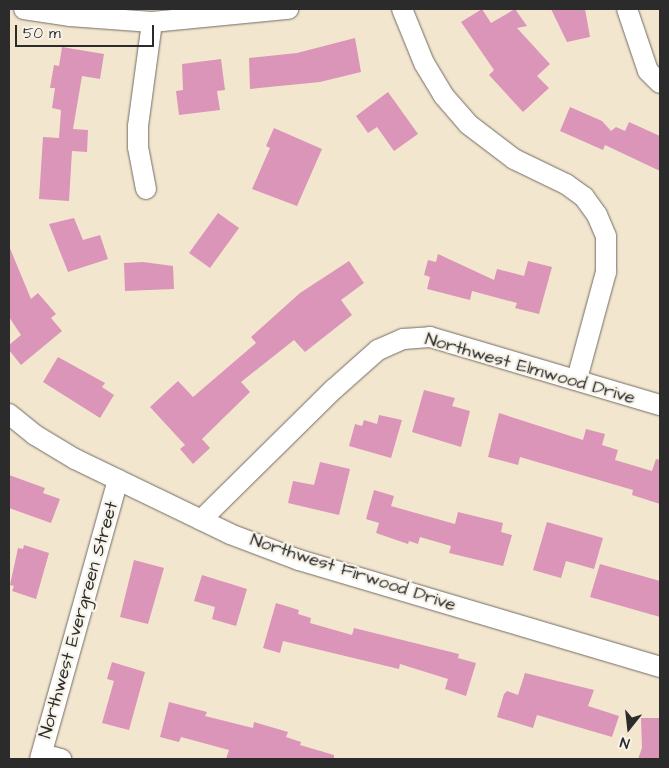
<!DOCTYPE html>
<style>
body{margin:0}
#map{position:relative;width:669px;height:768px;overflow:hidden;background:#f3e6cf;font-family:"Architects Daughter",sans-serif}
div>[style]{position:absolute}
.building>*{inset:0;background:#da95b8}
.roads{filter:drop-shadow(0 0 1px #716c64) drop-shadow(0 0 1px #716c64)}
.street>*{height:20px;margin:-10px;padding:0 10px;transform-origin:10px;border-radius:10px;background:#fff}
span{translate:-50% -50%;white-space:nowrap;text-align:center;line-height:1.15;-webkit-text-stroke:4.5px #f7f3e8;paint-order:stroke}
.street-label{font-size:18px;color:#2b2b2b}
.frame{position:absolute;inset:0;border:10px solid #2b2b2b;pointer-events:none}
.north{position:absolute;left:604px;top:703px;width:50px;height:50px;-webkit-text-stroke:4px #f7f3e8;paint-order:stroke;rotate:196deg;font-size:14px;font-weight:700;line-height:20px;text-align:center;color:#2b2b2b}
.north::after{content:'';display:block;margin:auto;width:18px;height:22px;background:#2b2b2b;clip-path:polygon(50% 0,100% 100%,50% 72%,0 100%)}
.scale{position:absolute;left:15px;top:25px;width:139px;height:22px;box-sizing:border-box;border:2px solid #2b2b2b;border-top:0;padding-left:6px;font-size:15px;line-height:18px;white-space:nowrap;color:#2b2b2b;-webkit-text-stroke:4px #f7f3e8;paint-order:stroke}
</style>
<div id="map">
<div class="building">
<i style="clip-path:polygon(482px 9px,491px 23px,515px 9px,527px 26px,517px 28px,550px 64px,537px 76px,549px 88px,523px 112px,489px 75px,494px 70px,461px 22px)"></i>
<i style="clip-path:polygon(551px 9px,585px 9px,590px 37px,567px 42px)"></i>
<i style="clip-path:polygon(355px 38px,361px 72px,320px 82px,250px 89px,249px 58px,297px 53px)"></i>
<i style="clip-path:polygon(62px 47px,104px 54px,100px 79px,82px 76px,73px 129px,88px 130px,87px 152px,72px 151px,69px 201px,39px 199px,43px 137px,59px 138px,61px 110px,52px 108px,55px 88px,50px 88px,54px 65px,59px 66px)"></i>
<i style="clip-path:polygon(221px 59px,225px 90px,217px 91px,220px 110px,179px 115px,176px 91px,183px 90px,182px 64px)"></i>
<i style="clip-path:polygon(388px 92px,418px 134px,394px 151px,377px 127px,368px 133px,356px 116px)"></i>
<i style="clip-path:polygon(570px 107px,602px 121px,611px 131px,616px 127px,625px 131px,629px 122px,660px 136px,660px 171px,605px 145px,603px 150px,560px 131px)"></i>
<i style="clip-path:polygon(274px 128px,322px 149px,297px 206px,252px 189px,270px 148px,266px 146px)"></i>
<i style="clip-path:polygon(218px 213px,239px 228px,210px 268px,189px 253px)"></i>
<i style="clip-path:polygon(74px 218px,83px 240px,100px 235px,108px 259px,68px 272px,49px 224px)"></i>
<i style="clip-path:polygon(9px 246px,31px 299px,38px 293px,56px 314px,51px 318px,62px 331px,21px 365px,9px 350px,9px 345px,21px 335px,9px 317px)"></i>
<i style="clip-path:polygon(438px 254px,494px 280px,497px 269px,524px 276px,528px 261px,552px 267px,539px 314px,515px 308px,517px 303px,472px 291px,470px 300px,427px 289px,430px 277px,424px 275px,428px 260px,436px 262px)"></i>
<i style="clip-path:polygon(349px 261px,364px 283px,341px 300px,352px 315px,305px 352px,294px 340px,241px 382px,250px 392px,202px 439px,210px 448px,193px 464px,180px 449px,185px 445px,150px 407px,178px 381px,193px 397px,256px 343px,251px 337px,300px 293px)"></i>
<i style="clip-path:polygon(143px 262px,173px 266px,174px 289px,125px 291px,124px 263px)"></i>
<i style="clip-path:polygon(58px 357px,105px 383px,102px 387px,114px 395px,100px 418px,43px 382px)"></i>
<i style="clip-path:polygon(424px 390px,455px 398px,452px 406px,470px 411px,461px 447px,412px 432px)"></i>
<i style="clip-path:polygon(499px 413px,583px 440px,586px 429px,605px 434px,602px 445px,618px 450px,615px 460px,652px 471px,656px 459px,660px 460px,660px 504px,632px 495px,633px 490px,520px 457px,518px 465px,488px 457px)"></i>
<i style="clip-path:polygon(379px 415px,402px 420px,391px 458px,349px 446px,355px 424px,362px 426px,364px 420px,377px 424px)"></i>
<i style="clip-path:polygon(320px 462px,350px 469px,339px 515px,288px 503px,293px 481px,314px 485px)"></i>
<i style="clip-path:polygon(9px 475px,45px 488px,43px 493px,60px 499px,51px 523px,9px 508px)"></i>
<i style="clip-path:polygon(374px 490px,394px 496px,391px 506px,455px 524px,458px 512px,503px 523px,501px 532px,512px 535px,503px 566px,449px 553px,451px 546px,420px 537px,418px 544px,409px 541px,408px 544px,376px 533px,379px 523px,366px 519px)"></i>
<i style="clip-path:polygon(547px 522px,603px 538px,594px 569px,566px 561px,561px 578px,533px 570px)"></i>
<i style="clip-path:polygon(24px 545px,49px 553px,36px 599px,12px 591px,14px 586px,10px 585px,18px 548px,23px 549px)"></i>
<i style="clip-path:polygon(134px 560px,164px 568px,148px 624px,120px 617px)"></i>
<i style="clip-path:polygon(600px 564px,660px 581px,660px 617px,590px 597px)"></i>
<i style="clip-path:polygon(202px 575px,247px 589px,236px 626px,212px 619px,215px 607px,194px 601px)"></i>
<i style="clip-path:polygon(276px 603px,299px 610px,298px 614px,311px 618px,310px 623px,352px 635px,354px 628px,459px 654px,458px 658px,476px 663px,466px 696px,445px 689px,448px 679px,400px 664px,399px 669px,283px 641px,280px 653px,263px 648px)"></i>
<i style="clip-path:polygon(112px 662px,145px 672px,129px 730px,102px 723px,114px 681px,107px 679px)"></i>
<i style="clip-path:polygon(525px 673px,594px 690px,588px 706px,619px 716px,612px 737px,537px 715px,533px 728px,497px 717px,504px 694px,507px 691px,518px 695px)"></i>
<i style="clip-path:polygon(169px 702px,207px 712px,205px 716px,253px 728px,254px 722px,288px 732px,286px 737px,301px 742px,300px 745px,334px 755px,334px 759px,226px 759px,229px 750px,181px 737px,179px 742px,160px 737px)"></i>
<i style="clip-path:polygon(641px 718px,660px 718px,660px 759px,638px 759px,642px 748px)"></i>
</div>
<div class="roads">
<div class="street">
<i style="left:24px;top:9px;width:47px;rotate:8.7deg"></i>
<i style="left:70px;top:16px;width:82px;rotate:4.2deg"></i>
<i style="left:152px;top:22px;width:137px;rotate:-5.5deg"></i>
<i style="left:402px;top:9px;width:58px;rotate:67.8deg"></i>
<i style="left:424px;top:63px;width:37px;rotate:59deg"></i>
<i style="left:443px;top:95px;width:38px;rotate:49deg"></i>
<i style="left:468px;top:124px;width:58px;rotate:37.3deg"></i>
<i style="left:514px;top:159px;width:58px;rotate:25.7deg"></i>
<i style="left:566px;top:184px;width:22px;rotate:36deg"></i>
<i style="left:584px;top:197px;width:22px;rotate:54deg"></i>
<i style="left:597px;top:215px;width:23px;rotate:67deg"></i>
<i style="left:606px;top:236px;width:36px;rotate:90deg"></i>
<i style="left:606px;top:272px;width:111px;rotate:105.2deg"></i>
<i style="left:627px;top:9px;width:65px;rotate:71.3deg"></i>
<i style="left:648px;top:71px;width:17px;rotate:45deg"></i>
<i style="left:146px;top:189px;width:43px;rotate:-100.8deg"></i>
<i style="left:138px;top:147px;width:21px;rotate:-90deg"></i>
<i style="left:138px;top:126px;width:105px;rotate:-82.3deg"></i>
<i style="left:9px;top:414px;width:33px;rotate:39deg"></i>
<i style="left:35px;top:435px;width:47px;rotate:31deg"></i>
<i style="left:75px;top:459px;width:172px;rotate:25.8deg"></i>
<i style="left:230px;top:534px;width:74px;rotate:20.6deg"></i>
<i style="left:299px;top:560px;width:377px;rotate:16.5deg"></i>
<i style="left:201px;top:520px;width:187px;rotate:-44.6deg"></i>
<i style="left:334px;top:389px;width:59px;rotate:-41.6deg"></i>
<i style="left:378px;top:350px;width:27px;rotate:-24deg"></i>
<i style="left:403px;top:339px;width:27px;rotate:-4deg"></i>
<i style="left:430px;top:337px;width:240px;rotate:16.5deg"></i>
<i style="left:42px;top:754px;width:20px;rotate:15deg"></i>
<i style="left:40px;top:759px;width:290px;rotate:-74.4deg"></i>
</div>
</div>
<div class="street-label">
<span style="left:530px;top:369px;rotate:16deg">Northwest Elmwood Drive</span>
<span style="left:353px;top:573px;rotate:18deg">Northwest Firwood Drive</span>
<span style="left:79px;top:620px;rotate:-74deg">Northwest Evergreen Street</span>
</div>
<div class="frame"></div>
<div class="north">N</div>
<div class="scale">50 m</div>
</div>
